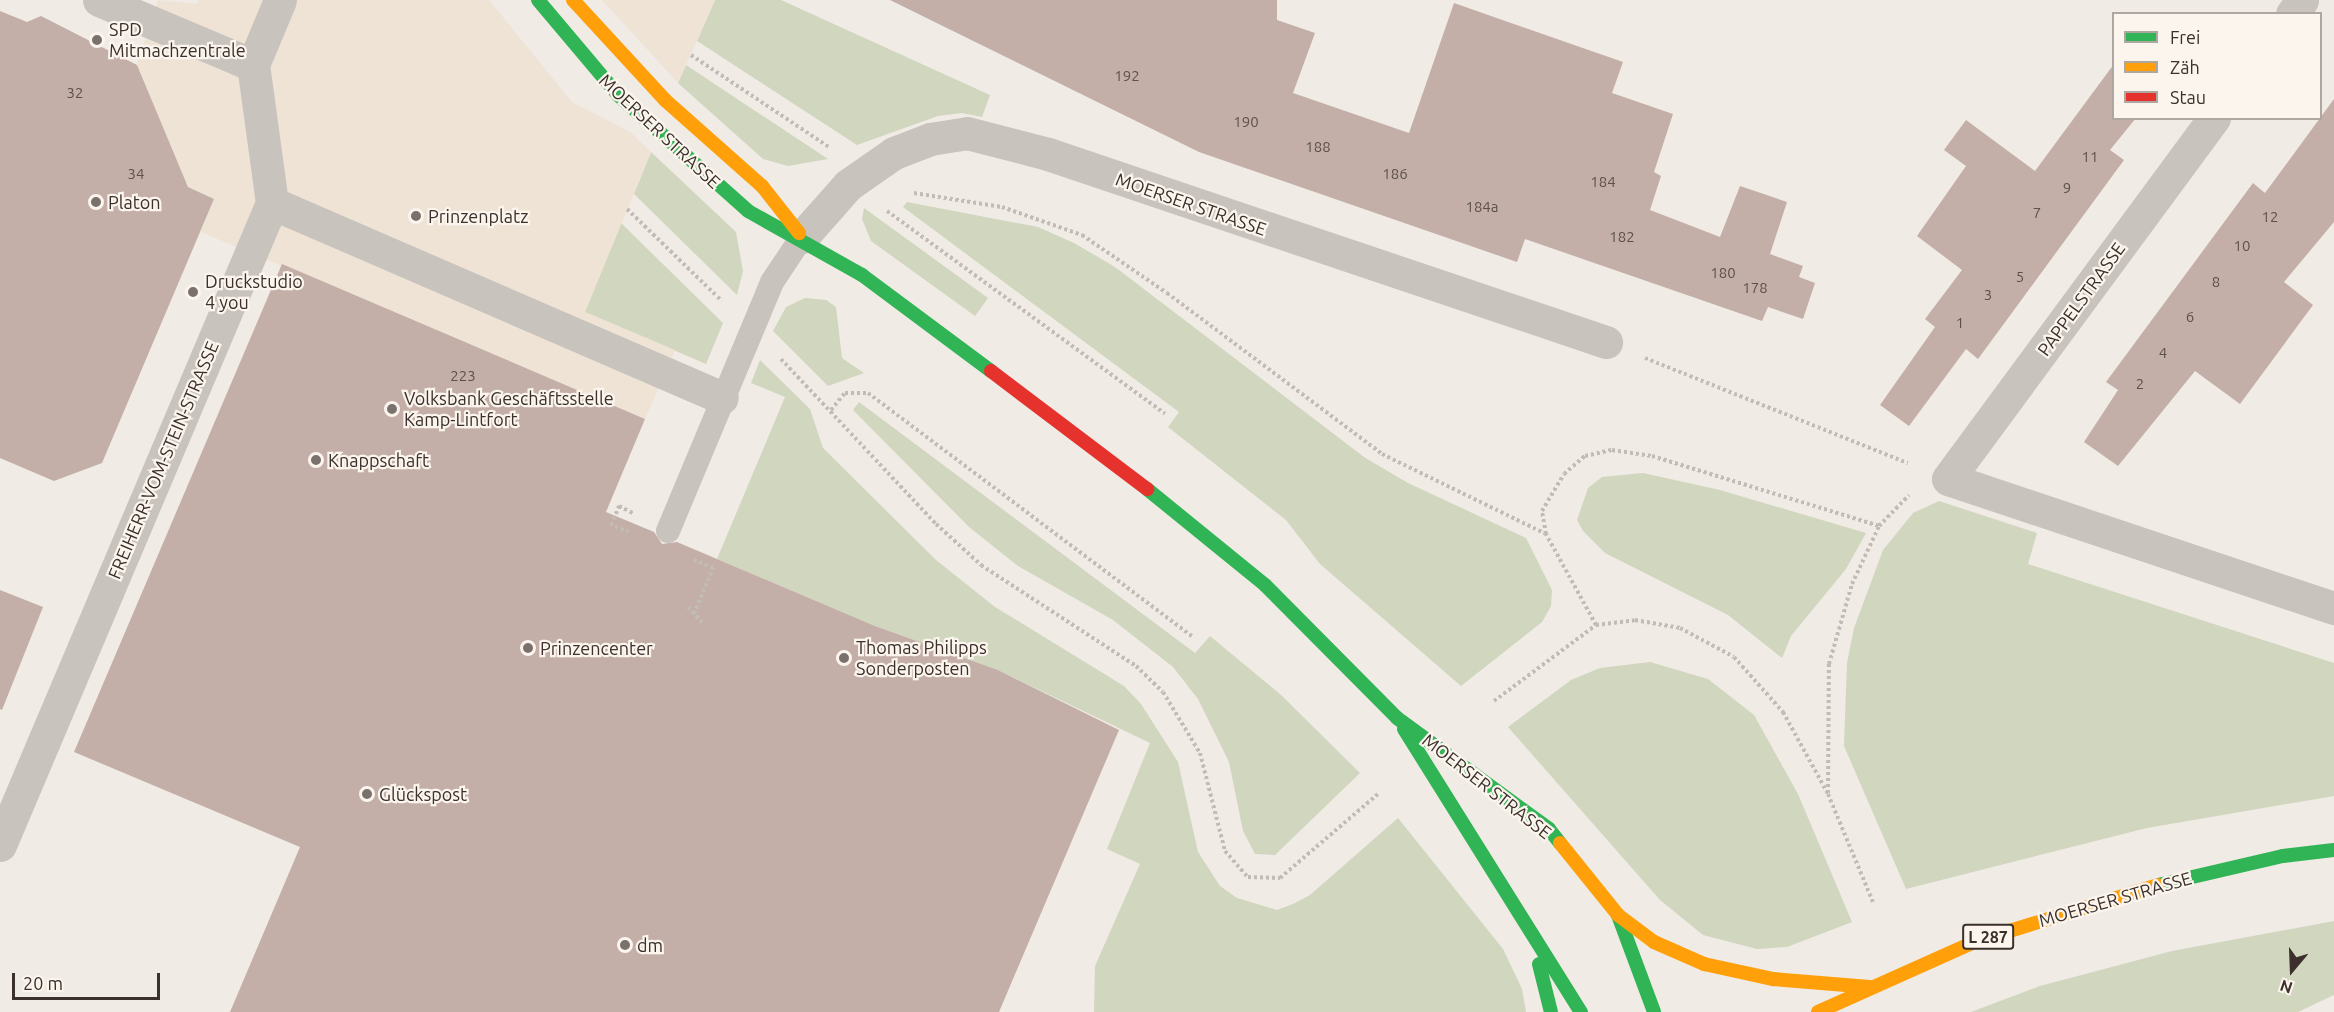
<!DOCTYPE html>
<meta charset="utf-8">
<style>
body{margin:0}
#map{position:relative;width:2334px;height:1012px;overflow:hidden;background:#f0ebe5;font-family:Ubuntu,sans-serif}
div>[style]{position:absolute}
.green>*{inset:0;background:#d1d6bf}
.plaza>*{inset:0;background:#eee3d5}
.building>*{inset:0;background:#c3afa7}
.path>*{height:4px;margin-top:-2px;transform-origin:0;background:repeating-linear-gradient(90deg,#c2bbb6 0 3px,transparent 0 6px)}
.lane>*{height:24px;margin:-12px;padding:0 12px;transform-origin:12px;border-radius:12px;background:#c9c3be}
.street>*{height:33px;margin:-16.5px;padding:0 16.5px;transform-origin:16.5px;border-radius:16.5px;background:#c9c3be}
.fast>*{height:14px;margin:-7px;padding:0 7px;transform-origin:7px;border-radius:7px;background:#30b455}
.slow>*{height:14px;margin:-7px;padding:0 7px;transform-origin:7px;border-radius:7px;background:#ff9f0a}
.jam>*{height:14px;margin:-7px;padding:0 7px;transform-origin:7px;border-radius:7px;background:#e5322d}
.dots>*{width:16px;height:16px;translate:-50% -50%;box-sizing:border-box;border:3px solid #fbf5ee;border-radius:50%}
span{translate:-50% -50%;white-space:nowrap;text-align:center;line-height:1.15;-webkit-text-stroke:4.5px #fbf5ee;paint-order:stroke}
.number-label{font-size:15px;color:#5d504a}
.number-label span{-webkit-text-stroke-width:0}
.shield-label span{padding:2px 4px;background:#fbf5ee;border:2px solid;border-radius:4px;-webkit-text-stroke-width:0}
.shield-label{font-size:16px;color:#3b302b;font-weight:700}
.poi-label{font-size:18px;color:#3b302b}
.left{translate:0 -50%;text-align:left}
.street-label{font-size:18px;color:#3b302b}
.legend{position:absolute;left:2112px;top:12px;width:210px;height:108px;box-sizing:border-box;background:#fbf5ee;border:2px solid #aea6a0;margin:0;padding:8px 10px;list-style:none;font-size:18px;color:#3b302b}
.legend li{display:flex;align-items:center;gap:12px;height:30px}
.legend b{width:30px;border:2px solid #aea6a0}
.north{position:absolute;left:2262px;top:940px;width:60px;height:60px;-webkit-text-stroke:4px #fbf5ee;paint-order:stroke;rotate:199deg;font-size:16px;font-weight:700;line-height:24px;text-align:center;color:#3b302b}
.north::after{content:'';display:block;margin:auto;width:21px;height:27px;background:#3b302b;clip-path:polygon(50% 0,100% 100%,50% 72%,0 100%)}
.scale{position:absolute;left:12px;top:973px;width:148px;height:27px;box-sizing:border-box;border:3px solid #3b302b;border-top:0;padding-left:8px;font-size:18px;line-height:21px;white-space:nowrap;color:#3b302b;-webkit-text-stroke:4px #fbf5ee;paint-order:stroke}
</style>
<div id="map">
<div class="green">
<i style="clip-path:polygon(715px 0,781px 0,990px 95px,982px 117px,962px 113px,938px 116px,857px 145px,697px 41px)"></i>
<i style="clip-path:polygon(686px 65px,828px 159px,788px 166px,763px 159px,678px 83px)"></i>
<i style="clip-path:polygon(651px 152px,736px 232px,743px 271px,737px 295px,634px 194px)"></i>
<i style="clip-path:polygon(907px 202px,1038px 227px,1074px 243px,1115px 267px,1364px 457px,1408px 483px,1526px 538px,1552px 590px,1551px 606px,1542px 622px,1461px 686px,1320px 564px,1286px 520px,1168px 427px,1179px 412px,903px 207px)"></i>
<i style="clip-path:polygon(864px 208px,988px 298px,975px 316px,871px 241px,862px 219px)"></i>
<i style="clip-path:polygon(621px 223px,723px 323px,706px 364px,585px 312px)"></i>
<i style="clip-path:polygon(805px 298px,826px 300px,836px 307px,842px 358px,864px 373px,828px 386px,773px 331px,786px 307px)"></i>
<i style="clip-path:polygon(760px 360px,810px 409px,823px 448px,936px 560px,995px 607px,1124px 686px,1141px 704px,1178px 762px,1198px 852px,1220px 886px,1237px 898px,1277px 910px,1293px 904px,1310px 895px,1398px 818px,1503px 949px,1522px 989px,1526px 1012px,1094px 1012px,1095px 966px,1140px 864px,1107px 849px,1150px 743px,998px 670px,875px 626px,717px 559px,785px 397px,751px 383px)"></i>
<i style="clip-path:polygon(859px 402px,1195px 653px,1210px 636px,1281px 695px,1360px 773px,1275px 855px,1255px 854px,1243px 831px,1229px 762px,1198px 699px,1173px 667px,1113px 620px,1018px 566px,969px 527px,853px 410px)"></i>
<i style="clip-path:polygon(1643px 473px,1720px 490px,1866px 533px,1846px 569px,1791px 636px,1782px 658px,1728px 615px,1605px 553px,1583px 531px,1577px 520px,1588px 488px,1602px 477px)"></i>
<i style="clip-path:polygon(1939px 501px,2037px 533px,2028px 564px,2334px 663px,2334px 796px,2147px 828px,1906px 889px,1844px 746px,1847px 663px,1854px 628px,1883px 550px,1913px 513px)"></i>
<i style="clip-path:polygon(1650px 662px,1708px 679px,1754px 715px,1798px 794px,1852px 922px,1787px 947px,1757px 949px,1703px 935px,1660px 900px,1508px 727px,1571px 680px,1600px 668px)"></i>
<i style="clip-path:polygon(2334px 921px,2334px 995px,2298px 1012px,1971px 1012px,2040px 986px,2172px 951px)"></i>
</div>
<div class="plaza">
<i style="clip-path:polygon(158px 0,197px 4px,199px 0,489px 0,572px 102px,630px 132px,651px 152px,585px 312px,675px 350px,645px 419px,201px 232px,214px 199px,188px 187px,137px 65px)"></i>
<i style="clip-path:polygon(602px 0,715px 0,678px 83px)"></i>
</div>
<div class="building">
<i style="clip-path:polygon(890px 0,1277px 0,1277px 20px,1315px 33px,1293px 93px,1409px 133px,1454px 3px,1623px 62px,1612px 93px,1673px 114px,1654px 172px,1661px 176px,1650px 210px,1720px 237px,1740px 186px,1787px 202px,1770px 254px,1803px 266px,1799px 277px,1815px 283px,1803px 319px,1768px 307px,1762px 321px,1525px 239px,1517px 262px,1199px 152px)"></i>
<i style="clip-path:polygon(0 11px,27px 22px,41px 16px,137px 65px,188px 187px,214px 199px,102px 463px,54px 481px,0 458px)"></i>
<i style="clip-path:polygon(2114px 64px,2114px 118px,2136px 118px,2110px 150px,2124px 160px,1978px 359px,1966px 349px,1909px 426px,1880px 405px,1935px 327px,1925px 319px,1962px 270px,1917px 236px,1966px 166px,1944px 150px,1966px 120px,2035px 171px)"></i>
<i style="clip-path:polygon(2334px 99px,2334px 222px,2284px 282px,2313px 305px,2240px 404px,2195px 371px,2118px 466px,2084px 442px,2118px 390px,2106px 382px,2253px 183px,2265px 193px)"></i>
<i style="clip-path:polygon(282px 264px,645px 419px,606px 512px,654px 532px,662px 544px,677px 542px,875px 626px,998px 670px,1119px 730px,999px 1012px,230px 1012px,300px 847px,74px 752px)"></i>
<i style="clip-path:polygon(0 590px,43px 607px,2px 710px,0 709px)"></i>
</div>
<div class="path">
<i style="left:691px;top:55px;width:166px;rotate:33.7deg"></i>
<i style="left:914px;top:193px;width:89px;rotate:9deg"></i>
<i style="left:1002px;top:207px;width:85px;rotate:19.3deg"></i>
<i style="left:1082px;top:235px;width:103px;rotate:34.3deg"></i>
<i style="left:1167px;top:293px;width:269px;rotate:36.8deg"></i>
<i style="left:1382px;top:454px;width:182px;rotate:26deg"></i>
<i style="left:627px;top:209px;width:132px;rotate:44.1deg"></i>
<i style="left:887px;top:211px;width:344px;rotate:36.1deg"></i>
<i style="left:1645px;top:358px;width:283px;rotate:21.8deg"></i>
<i style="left:781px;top:359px;width:226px;rotate:46.8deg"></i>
<i style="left:936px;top:524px;width:61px;rotate:42.3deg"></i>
<i style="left:981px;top:565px;width:185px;rotate:33.1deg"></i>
<i style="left:1136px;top:666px;width:37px;rotate:44deg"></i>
<i style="left:1163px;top:692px;width:71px;rotate:58.8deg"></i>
<i style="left:1200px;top:753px;width:101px;rotate:75.7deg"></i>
<i style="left:1225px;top:851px;width:35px;rotate:49deg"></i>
<i style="left:1248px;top:877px;width:32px;rotate:2deg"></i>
<i style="left:1280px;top:878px;width:129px;rotate:-40.6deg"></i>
<i style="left:831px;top:410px;width:22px;rotate:-51deg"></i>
<i style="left:845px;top:393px;width:23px"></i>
<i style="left:868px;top:393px;width:405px;rotate:36.9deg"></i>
<i style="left:629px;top:532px;width:19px;rotate:-159deg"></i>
<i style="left:611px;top:525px;width:21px;rotate:-67deg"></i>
<i style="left:619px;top:506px;width:16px;rotate:27deg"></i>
<i style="left:688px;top:607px;width:22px;rotate:47deg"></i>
<i style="left:694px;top:614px;width:50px;rotate:-67.6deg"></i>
<i style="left:713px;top:568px;width:21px;rotate:-157deg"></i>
<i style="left:1596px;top:625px;width:104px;rotate:-118.8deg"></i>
<i style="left:1546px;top:534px;width:23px;rotate:-100deg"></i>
<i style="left:1542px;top:511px;width:43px;rotate:-59.3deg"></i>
<i style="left:1564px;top:474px;width:28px;rotate:-41deg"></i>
<i style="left:1585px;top:456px;width:28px;rotate:-13deg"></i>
<i style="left:1612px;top:450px;width:40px;rotate:8.5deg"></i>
<i style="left:1652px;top:456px;width:238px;rotate:17.1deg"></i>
<i style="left:1494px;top:701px;width:127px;rotate:-36.7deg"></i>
<i style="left:1596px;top:625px;width:39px;rotate:-7deg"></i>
<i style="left:1635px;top:620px;width:46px;rotate:10.1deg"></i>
<i style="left:1680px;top:628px;width:61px;rotate:28.2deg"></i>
<i style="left:1734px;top:657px;width:74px;rotate:48.3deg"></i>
<i style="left:1783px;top:712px;width:94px;rotate:61.2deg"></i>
<i style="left:1828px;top:794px;width:117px;rotate:67.4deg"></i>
<i style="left:1828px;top:793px;width:129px;rotate:-89.6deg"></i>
<i style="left:1829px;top:664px;width:83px;rotate:-74deg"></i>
<i style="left:1852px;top:584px;width:64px;rotate:-65deg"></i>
<i style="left:1879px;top:526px;width:43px;rotate:-45.9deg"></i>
</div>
<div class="lane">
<i style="left:668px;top:531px;width:270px;rotate:-67.3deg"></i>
<i style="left:772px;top:282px;width:54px;rotate:-56.3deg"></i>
</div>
<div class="street">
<i style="left:99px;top:0;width:167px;rotate:22.9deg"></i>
<i style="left:2292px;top:14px;width:17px;rotate:-54deg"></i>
<i style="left:2214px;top:118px;width:448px;rotate:126.4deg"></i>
<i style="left:1948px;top:479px;width:407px;rotate:18.5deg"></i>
<i style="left:272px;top:203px;width:490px;rotate:23.4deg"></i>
<i style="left:802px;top:237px;width:69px;rotate:-48.5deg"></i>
<i style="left:848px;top:185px;width:56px;rotate:-34.8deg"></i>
<i style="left:894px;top:153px;width:39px;rotate:-21deg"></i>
<i style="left:930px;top:139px;width:37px;rotate:-9deg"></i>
<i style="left:967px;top:133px;width:84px;rotate:14.5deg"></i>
<i style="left:1048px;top:154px;width:589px;rotate:18.62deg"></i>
<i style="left:0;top:845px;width:697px;rotate:-67.04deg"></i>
<i style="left:272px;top:203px;width:139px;rotate:-97.8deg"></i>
<i style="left:253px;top:65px;width:70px;rotate:-67.4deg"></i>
</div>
<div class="fast">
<i style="left:538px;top:0;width:124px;rotate:49.9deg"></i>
<i style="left:618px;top:95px;width:174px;rotate:41.7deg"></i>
<i style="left:748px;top:211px;width:131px;rotate:29.3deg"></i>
<i style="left:862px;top:275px;width:161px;rotate:36.7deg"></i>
<i style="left:1147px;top:489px;width:152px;rotate:39.1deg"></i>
<i style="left:1265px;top:585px;width:187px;rotate:45.2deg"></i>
<i style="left:1397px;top:718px;width:188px;rotate:36.1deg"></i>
<i style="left:1549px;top:829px;width:18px;rotate:52deg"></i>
<i style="left:1404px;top:729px;width:334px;rotate:58deg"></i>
<i style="left:2158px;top:885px;width:128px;rotate:-13.1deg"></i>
<i style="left:2283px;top:856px;width:51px;rotate:-6.7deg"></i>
<i style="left:1618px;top:915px;width:103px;rotate:69.6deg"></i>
<i style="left:1539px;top:964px;width:49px;rotate:76deg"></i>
</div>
<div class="slow">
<i style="left:573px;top:0;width:136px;rotate:47.4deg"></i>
<i style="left:665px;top:100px;width:130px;rotate:41.6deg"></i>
<i style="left:762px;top:186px;width:60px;rotate:51.8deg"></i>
<i style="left:1560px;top:843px;width:92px;rotate:51.1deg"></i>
<i style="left:1618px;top:915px;width:45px;rotate:36.9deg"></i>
<i style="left:1654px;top:942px;width:55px;rotate:23.7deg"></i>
<i style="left:1704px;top:964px;width:71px;rotate:12.3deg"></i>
<i style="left:1773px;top:979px;width:97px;rotate:4.7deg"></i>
<i style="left:1818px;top:1012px;width:174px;rotate:-24.1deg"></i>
<i style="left:1977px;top:941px;width:189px;rotate:-17.2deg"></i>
</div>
<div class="jam">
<i style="left:991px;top:371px;width:196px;rotate:37.1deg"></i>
</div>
<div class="dots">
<i style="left:97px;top:40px;background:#7a716c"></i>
<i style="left:96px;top:202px;background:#7a716c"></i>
<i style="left:416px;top:216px;background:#7a716c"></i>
<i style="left:193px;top:292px;background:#7a716c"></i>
<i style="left:392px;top:409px;background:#7a716c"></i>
<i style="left:316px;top:460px;background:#7a716c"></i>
<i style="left:528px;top:648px;background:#7a716c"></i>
<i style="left:844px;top:658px;background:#7a716c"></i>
<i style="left:367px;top:794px;background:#7a716c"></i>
<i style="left:625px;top:945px;background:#7a716c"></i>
</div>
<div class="number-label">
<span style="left:1127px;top:76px">192</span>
<span style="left:75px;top:93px">32</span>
<span style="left:1246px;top:122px">190</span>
<span style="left:1318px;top:147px">188</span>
<span style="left:2090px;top:157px">11</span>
<span style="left:136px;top:174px">34</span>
<span style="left:1395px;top:174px">186</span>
<span style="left:1603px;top:182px">184</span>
<span style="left:2067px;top:188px">9</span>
<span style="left:1482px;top:207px">184a</span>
<span style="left:2037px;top:213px">7</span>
<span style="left:2270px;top:217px">12</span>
<span style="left:1622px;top:237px">182</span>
<span style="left:2242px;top:246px">10</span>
<span style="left:1723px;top:273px">180</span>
<span style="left:2020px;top:277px">5</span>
<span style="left:2216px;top:282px">8</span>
<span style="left:1755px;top:288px">178</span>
<span style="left:1988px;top:295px">3</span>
<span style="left:2190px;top:317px">6</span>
<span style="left:1960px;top:323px">1</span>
<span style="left:2163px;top:353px">4</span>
<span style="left:463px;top:376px">223</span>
<span style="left:2140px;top:384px">2</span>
</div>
<div class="shield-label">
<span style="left:1988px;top:937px">L 287</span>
</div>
<div class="poi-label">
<span class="left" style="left:109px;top:40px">SPD<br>Mitmachzentrale</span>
<span class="left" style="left:108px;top:202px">Platon</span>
<span class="left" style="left:428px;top:216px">Prinzenplatz</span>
<span class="left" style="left:205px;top:292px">Druckstudio<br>4 you</span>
<span class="left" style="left:404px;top:409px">Volksbank Geschäftsstelle<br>Kamp-Lintfort</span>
<span class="left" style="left:328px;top:460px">Knappschaft</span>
<span class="left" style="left:540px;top:648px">Prinzencenter</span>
<span class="left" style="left:856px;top:658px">Thomas Philipps<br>Sonderposten</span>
<span class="left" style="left:379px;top:794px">Glückspost</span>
<span class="left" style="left:637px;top:945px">dm</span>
</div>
<div class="street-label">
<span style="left:660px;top:131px;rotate:43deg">MOERSER STRASSE</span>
<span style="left:1191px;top:204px;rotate:19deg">MOERSER STRASSE</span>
<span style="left:2081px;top:299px;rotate:-54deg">PAPPELSTRASSE</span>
<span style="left:163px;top:460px;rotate:-67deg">FREIHERR-VOM-STEIN-STRASSE</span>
<span style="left:1487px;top:786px;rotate:38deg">MOERSER STRASSE</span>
<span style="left:2115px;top:899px;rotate:-16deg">MOERSER STRASSE</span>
</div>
<ul class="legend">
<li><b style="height:8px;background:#30b455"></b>Frei</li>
<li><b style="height:8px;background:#ff9f0a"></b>Zäh</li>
<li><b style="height:8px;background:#e5322d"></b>Stau</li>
</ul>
<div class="north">N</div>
<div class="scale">20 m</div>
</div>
